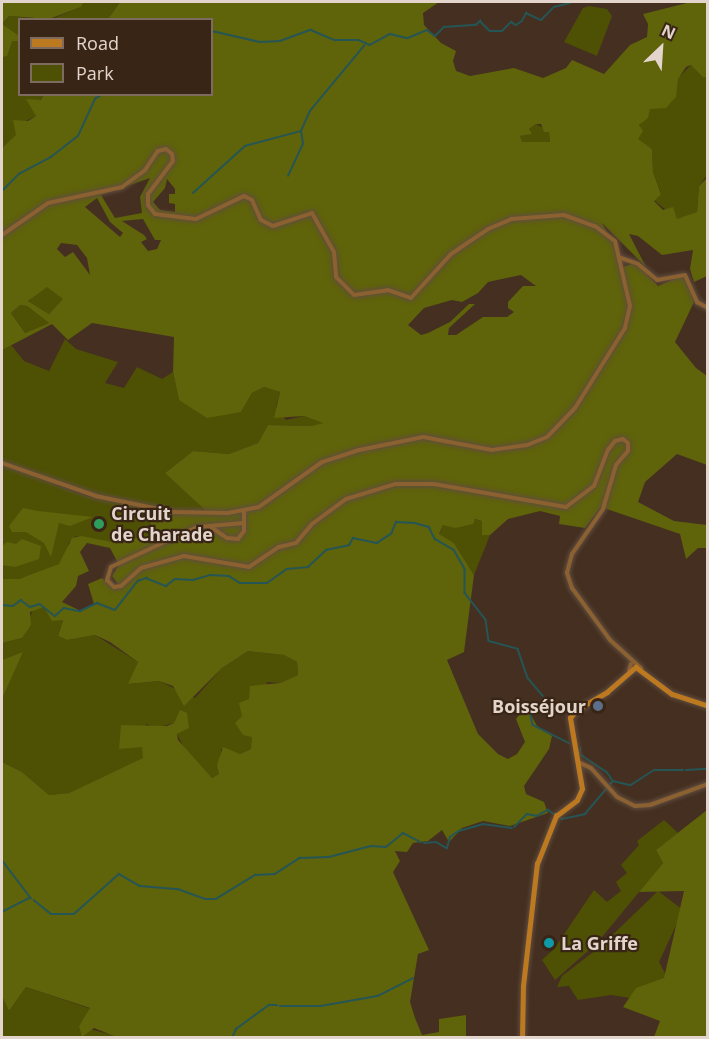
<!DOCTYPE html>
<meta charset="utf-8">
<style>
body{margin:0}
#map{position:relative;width:709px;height:1039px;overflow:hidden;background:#442f20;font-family:"Open Sans",sans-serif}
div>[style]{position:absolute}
.green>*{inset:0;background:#4e5104}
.forest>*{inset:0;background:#5f630a}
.stream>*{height:1.5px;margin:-0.75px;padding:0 0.75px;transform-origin:0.75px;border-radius:0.75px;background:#265556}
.roads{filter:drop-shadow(0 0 2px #614d3f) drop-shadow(0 0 2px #614d3f)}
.tertiary>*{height:4px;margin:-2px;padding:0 2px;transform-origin:2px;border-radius:2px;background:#8c6131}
.secondary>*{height:4.5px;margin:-2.25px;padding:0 2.25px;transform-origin:2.25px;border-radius:2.25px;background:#bc7920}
.dots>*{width:16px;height:16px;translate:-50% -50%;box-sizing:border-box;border:3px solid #392516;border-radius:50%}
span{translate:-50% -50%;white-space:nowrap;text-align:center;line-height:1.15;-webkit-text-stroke:4.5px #392516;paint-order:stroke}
.poi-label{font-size:18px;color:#e3d5cc;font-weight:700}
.left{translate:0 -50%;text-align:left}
.right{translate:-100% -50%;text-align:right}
.frame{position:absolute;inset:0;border:3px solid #e3d5cc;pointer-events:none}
.legend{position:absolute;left:18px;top:18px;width:195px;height:78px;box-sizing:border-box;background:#392516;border:2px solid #7d6b5f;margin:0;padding:8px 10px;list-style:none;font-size:18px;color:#e3d5cc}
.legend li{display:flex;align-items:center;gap:12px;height:30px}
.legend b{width:30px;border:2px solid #7d6b5f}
.north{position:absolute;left:631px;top:18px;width:60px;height:60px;-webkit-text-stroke:4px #392516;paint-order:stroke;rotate:25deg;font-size:16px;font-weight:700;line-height:24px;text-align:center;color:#e3d5cc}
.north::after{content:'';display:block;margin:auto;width:21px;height:27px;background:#e3d5cc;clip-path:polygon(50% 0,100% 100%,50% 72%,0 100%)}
</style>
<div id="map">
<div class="green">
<i style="clip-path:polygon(84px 2px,120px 2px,108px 19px,49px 20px,81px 7px)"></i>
<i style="clip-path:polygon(589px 6px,607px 9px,612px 16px,597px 56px,564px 42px,583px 8px)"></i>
<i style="clip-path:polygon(9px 16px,40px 19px,20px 20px,20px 94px,44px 95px,33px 110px,36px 116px,17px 125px,16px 136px,2px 148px,2px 24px)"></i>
<i style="clip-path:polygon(691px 65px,701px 71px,704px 78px,707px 76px,707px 175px,699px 186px,697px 212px,678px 220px,654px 200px,661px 193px,653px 172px,652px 149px,637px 139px,639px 126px,650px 109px,672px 102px,678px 78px)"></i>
<i style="clip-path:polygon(536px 124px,549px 131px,550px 142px,521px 143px,520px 136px,531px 134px,529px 129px)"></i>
<i style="clip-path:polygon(47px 286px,64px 299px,49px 314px,28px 301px)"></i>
<i style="clip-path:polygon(20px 305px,27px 306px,49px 323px,25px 333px,11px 313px)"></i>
<i style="clip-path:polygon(65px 339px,76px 349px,118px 362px,105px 383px,124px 388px,137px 367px,162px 379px,173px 372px,179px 400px,241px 412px,252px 393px,264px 387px,280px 392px,276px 407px,286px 420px,304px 416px,324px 423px,311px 426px,268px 425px,258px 443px,229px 454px,193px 451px,165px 473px,207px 512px,175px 512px,80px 492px,33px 477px,2px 463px,2px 350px,11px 345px,24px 361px,49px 371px)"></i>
<i style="clip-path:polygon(2px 465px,86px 496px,167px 513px,191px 526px,116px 545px,76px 536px,69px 542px,62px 565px,13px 581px,2px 579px)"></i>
<i style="clip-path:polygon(474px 519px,482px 521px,482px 535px,490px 535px,474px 575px,454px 543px,439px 535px,443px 525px)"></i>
<i style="clip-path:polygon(34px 607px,44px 607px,63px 619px,58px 636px,67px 640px,95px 635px,138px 662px,129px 684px,159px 681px,195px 698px,222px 668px,248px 651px,284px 655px,297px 662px,298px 675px,280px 683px,267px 682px,251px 749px,240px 754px,221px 749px,220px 774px,212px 778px,187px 754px,177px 734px,181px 729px,174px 723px,155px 728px,146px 724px,144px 758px,69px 793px,49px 795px,22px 772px,2px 762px,2px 699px,22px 653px,2px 660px,2px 643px,22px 638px)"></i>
<i style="clip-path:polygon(664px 820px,678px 833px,656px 850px,663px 863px,597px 943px,555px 980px,542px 960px,554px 949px,594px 890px,607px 902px,621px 891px,616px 882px,627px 873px,621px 865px,639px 845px,637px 841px)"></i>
<i style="clip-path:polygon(658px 891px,683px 910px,659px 962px,667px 977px,630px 998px,611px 995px,578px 1000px,569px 986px,557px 987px,562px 976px,601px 946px)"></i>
<i style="clip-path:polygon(26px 987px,91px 1009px,79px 1026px,119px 1037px,2px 1037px,2px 996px,9px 1011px)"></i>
</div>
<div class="forest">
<i style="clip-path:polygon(2px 2px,84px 2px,81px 7px,49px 19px,9px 16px,2px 24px,19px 36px,19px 41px,12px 41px,7px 56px,2px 57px)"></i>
<i style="clip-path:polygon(evenodd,120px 2px,439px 2px,423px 13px,424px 25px,441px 43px,456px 51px,453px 61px,456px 71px,470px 76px,514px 68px,543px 78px,566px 68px,572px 60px,604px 74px,630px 45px,647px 37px,648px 24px,643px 14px,691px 2px,708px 2px,707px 76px,704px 78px,691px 65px,686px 67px,678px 79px,676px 97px,666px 108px,650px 109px,648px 118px,639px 125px,643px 131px,638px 139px,652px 149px,653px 172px,661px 194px,654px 201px,663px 210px,673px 207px,677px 219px,697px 212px,699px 186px,707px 178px,707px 276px,694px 282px,690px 269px,693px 250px,662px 255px,638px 236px,629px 234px,646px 267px,602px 223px,616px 249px,620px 268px,632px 264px,641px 268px,658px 286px,681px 276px,688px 282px,694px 302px,675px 342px,696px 368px,707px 376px,707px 465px,677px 454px,645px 482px,638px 502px,674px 521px,707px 525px,707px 548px,698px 548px,686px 559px,680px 534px,601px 507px,585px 528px,559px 524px,560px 516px,540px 511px,508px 519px,490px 535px,482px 535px,482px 521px,475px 519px,473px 524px,455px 528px,443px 525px,439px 534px,454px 543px,474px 575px,464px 652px,447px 660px,478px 734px,498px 754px,508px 759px,517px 754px,525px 742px,516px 719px,526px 706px,537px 726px,552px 736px,549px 749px,524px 786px,526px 794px,544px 802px,548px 813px,510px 826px,483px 821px,462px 828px,449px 842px,442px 830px,428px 841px,413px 843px,407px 852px,395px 851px,400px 861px,393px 872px,429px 950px,418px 954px,410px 1002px,415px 1018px,422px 1035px,439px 1032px,439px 1019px,466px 1015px,466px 1037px,119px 1038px,94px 1028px,82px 1037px,79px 1026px,90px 1008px,26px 987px,9px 1011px,2px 996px,2px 762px,22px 772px,49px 795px,69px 793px,143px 758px,142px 747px,119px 749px,121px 725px,167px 726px,174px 723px,180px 710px,187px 713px,189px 728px,177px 734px,178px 740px,212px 778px,219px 774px,217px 765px,223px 747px,240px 754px,251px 749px,252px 737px,243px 735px,235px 723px,242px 716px,239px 703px,249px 699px,250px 686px,280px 683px,298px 675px,297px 662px,284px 655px,248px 651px,222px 668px,184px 706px,173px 686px,159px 681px,128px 684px,138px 662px,110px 642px,95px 635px,67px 640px,58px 636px,63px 620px,52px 621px,44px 607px,30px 612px,31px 625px,22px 638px,2px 643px,2px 579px,19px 579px,59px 564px,72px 538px,81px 536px,117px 543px,150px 535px,152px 509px,179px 514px,207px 512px,165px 473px,193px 451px,229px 454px,258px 443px,268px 425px,311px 426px,323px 423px,304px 416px,274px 418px,280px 392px,264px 387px,252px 393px,241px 412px,207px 418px,179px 400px,173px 372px,174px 337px,92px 323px,68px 340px,52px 324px,2px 350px,2px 148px,16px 135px,13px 120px,28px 121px,36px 116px,26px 99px,41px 100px,44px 94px,212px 94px,212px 20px,108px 19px,120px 2px,536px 124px,541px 124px,544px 132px,549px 132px,550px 142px,522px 142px,520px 136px,532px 134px,529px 129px,536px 124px,120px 2px,150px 178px,140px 197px,142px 213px,115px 218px,101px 195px,150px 178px,120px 2px,167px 179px,175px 189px,175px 194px,169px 194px,169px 203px,175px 204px,175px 212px,160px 210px,153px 202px,165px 188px,167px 179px,120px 2px,97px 198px,110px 222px,123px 233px,120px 237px,85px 207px,97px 198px,120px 2px,143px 219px,155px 240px,161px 240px,157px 249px,148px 251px,141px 242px,147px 239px,144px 235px,122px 221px,143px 219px,120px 2px,61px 243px,77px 245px,87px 258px,90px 275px,73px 252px,65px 257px,57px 249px,61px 243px,120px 2px,521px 275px,536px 286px,523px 286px,508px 302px,508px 308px,514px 312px,507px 317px,483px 317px,456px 335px,448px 335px,449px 328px,475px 304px,469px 304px,450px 322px,428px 333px,421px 335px,408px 325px,424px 308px,452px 300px,462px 302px,478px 293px,488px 282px,521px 275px,120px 2px,47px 287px,63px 299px,49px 314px,28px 301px,47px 287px,120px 2px,20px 305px,27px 306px,49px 323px,25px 333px,11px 313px,20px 305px,120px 2px,87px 543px,110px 548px,119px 565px,112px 576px,118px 584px,113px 589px,102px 578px,88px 584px,94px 604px,81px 611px,62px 602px,76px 586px,78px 576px,89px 571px,80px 552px,87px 543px)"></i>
<i style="clip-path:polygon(23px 508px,38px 511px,93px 517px,70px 526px,59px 523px,51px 557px,44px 543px,26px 532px,12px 532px,9px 526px)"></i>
<i style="clip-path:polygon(22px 539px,41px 546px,39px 559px,15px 567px,2px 565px,2px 546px,7px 542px,16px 544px)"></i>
<i style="clip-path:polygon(23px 652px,2px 699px,2px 660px)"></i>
<i style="clip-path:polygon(707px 810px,707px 1037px,654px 1037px,660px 1021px,623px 1007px,636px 988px,664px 978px,684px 891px,639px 892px,663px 863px,656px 850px)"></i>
</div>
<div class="stream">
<i style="left:212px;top:31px;width:49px;rotate:12.9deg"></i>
<i style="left:260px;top:42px;width:20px;rotate:-3deg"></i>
<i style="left:280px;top:41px;width:33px;rotate:-20deg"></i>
<i style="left:311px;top:30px;width:26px;rotate:23deg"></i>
<i style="left:335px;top:40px;width:24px"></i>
<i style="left:359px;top:40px;width:12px;rotate:24deg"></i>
<i style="left:370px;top:45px;width:23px;rotate:-29deg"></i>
<i style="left:390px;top:34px;width:18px;rotate:13deg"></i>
<i style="left:408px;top:38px;width:21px;rotate:-23deg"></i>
<i style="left:427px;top:30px;width:10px;rotate:37deg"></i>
<i style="left:435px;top:36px;width:13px;rotate:-45deg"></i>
<i style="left:444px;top:27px;width:32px;rotate:-4deg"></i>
<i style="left:476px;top:25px;width:6px;rotate:-45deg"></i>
<i style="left:480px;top:21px;width:14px;rotate:45deg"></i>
<i style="left:490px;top:31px;width:12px"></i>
<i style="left:502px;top:31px;width:13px;rotate:-45deg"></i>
<i style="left:511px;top:22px;width:6px;rotate:31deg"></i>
<i style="left:516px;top:25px;width:7px;rotate:-34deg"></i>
<i style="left:522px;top:21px;width:9px;rotate:-63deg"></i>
<i style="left:526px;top:13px;width:17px;rotate:25deg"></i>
<i style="left:541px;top:20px;width:18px;rotate:-45deg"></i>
<i style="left:554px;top:7px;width:16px;rotate:-14deg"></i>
<i style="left:288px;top:176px;width:35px;rotate:-65deg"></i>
<i style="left:303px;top:144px;width:13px;rotate:-99deg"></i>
<i style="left:301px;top:131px;width:22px;rotate:-66deg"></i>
<i style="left:310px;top:111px;width:85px;rotate:-50.3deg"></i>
<i style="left:2px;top:191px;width:24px;rotate:-45deg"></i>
<i style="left:19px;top:174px;width:36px;rotate:-28deg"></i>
<i style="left:51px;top:157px;width:34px;rotate:-38deg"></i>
<i style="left:78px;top:136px;width:41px;rotate:-65.3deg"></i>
<i style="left:95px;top:99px;width:9px;rotate:-32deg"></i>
<i style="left:193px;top:193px;width:70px;rotate:-42.1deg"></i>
<i style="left:245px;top:146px;width:58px;rotate:-15deg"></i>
<i style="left:2px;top:605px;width:11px;rotate:5deg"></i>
<i style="left:13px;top:606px;width:10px;rotate:-37deg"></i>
<i style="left:21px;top:600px;width:11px;rotate:38deg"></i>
<i style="left:30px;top:607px;width:10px;rotate:-17deg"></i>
<i style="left:40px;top:604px;width:19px;rotate:39deg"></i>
<i style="left:55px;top:616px;width:12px;rotate:-42deg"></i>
<i style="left:64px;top:608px;width:16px;rotate:11deg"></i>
<i style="left:80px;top:611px;width:19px;rotate:-25deg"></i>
<i style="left:97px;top:603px;width:19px;rotate:21deg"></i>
<i style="left:115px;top:610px;width:37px;rotate:-52deg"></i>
<i style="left:138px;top:581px;width:9px;rotate:-21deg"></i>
<i style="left:146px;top:578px;width:22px;rotate:22deg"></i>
<i style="left:166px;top:586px;width:11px;rotate:-38deg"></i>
<i style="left:175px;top:579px;width:18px;rotate:3deg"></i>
<i style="left:193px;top:580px;width:18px;rotate:-16deg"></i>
<i style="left:210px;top:575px;width:19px;rotate:3deg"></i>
<i style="left:229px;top:576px;width:13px;rotate:32deg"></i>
<i style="left:240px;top:583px;width:27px"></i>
<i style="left:267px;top:583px;width:24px;rotate:-35deg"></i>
<i style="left:287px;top:569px;width:21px;rotate:-5deg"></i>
<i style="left:308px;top:567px;width:25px;rotate:-43deg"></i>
<i style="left:326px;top:550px;width:24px;rotate:-12deg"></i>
<i style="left:349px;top:545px;width:8px;rotate:-60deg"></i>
<i style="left:353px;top:538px;width:25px;rotate:12deg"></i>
<i style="left:377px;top:543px;width:17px;rotate:-33deg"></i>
<i style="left:391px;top:534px;width:13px;rotate:-67deg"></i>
<i style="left:396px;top:522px;width:19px;rotate:3deg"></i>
<i style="left:415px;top:523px;width:15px;rotate:16deg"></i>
<i style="left:429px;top:527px;width:13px;rotate:63deg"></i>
<i style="left:435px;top:539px;width:22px;rotate:30deg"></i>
<i style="left:454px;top:550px;width:22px;rotate:60deg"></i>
<i style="left:465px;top:569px;width:24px;rotate:90deg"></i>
<i style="left:465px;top:593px;width:34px;rotate:52deg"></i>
<i style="left:486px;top:620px;width:21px;rotate:82deg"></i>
<i style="left:489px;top:641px;width:30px;rotate:15deg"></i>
<i style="left:518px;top:649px;width:31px;rotate:71deg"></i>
<i style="left:528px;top:678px;width:26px;rotate:50deg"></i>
<i style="left:545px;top:698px;width:22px;rotate:129deg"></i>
<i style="left:531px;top:715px;width:10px;rotate:79deg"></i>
<i style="left:533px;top:725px;width:40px;rotate:26.6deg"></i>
<i style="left:581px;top:748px;width:6px;rotate:99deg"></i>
<i style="left:580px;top:754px;width:32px;rotate:34deg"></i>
<i style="left:607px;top:772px;width:11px;rotate:56deg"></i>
<i style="left:613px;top:781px;width:18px;rotate:13deg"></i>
<i style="left:631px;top:785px;width:27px;rotate:-33deg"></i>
<i style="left:654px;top:770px;width:29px"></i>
<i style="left:686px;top:770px;width:22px;rotate:-3deg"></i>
<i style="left:514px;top:827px;width:18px;rotate:-45deg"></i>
<i style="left:527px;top:814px;width:10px;rotate:11deg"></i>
<i style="left:537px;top:816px;width:13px;rotate:-29deg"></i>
<i style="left:548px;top:810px;width:17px;rotate:33deg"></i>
<i style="left:562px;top:819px;width:24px;rotate:-12deg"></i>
<i style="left:585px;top:814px;width:43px;rotate:-49.7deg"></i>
<i style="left:424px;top:843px;width:12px;rotate:-5deg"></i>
<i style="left:436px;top:842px;width:13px;rotate:29deg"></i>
<i style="left:447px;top:848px;width:11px;rotate:-75deg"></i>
<i style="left:450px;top:837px;width:11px;rotate:-34deg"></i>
<i style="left:459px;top:831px;width:25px;rotate:-16deg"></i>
<i style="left:483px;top:824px;width:29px;rotate:8deg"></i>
<i style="left:2px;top:860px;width:48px;rotate:52.7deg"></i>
<i style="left:34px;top:900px;width:22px;rotate:39deg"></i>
<i style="left:51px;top:914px;width:23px"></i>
<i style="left:74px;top:914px;width:60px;rotate:-41.6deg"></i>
<i style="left:119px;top:874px;width:24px;rotate:30deg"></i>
<i style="left:140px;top:886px;width:38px;rotate:5deg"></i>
<i style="left:178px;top:889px;width:29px;rotate:20deg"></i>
<i style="left:205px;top:899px;width:11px"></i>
<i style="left:216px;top:899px;width:46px;rotate:-31.6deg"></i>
<i style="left:255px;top:875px;width:20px;rotate:-3deg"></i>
<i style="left:275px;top:874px;width:30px;rotate:-33deg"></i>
<i style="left:300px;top:858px;width:29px;rotate:-2deg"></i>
<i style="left:329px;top:857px;width:43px;rotate:-14.7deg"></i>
<i style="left:371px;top:846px;width:15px;rotate:4deg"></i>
<i style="left:386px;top:847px;width:22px;rotate:-39deg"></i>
<i style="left:403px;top:833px;width:20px;rotate:27deg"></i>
<i style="left:2px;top:912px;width:31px;rotate:-27deg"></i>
<i style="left:280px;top:1006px;width:41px"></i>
<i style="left:321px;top:1006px;width:58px;rotate:-10deg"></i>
<i style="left:378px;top:996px;width:39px;rotate:-27deg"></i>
<i style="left:232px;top:1038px;width:10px;rotate:-66deg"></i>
<i style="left:236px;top:1029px;width:41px;rotate:-36deg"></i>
<i style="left:269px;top:1005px;width:8px"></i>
</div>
<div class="roads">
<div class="tertiary">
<i style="left:2px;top:235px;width:56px;rotate:-34.8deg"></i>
<i style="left:48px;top:203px;width:76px;rotate:-12.2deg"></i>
<i style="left:122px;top:187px;width:29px;rotate:-36deg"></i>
<i style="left:145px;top:170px;width:23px;rotate:-56deg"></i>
<i style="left:158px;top:151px;width:8px;rotate:-14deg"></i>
<i style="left:166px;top:149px;width:8px;rotate:40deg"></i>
<i style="left:172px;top:154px;width:7px;rotate:82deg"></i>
<i style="left:173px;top:161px;width:41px;rotate:127.1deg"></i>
<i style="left:148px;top:194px;width:11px;rotate:90deg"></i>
<i style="left:148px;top:205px;width:11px;rotate:52deg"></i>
<i style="left:155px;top:214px;width:41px;rotate:7deg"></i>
<i style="left:196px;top:219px;width:53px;rotate:-25.6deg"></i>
<i style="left:244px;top:196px;width:9px;rotate:27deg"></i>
<i style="left:252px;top:200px;width:22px;rotate:66deg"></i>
<i style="left:261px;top:220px;width:13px;rotate:27deg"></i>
<i style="left:273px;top:226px;width:41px;rotate:-18.4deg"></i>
<i style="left:312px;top:213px;width:45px;rotate:60.6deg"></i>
<i style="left:334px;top:252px;width:25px;rotate:85deg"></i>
<i style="left:336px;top:277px;width:25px;rotate:45deg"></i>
<i style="left:354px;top:295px;width:34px;rotate:-8deg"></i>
<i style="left:388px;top:290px;width:24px;rotate:19deg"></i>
<i style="left:411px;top:298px;width:59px;rotate:-47.7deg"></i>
<i style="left:451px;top:254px;width:45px;rotate:-34deg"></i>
<i style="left:488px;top:229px;width:25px;rotate:-23deg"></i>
<i style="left:511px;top:219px;width:53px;rotate:-4.3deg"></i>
<i style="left:564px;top:215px;width:33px;rotate:20deg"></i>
<i style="left:595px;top:226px;width:25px;rotate:37deg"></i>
<i style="left:615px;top:241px;width:67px;rotate:77deg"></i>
<i style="left:630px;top:306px;width:23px;rotate:103deg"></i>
<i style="left:625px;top:328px;width:94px;rotate:122deg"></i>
<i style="left:575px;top:408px;width:40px;rotate:134deg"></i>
<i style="left:547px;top:437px;width:22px;rotate:158deg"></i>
<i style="left:527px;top:445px;width:35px;rotate:172deg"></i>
<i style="left:492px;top:450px;width:70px;rotate:-169.3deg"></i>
<i style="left:423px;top:437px;width:65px;rotate:168.5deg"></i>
<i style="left:359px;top:450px;width:39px;rotate:162deg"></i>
<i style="left:322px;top:462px;width:77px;rotate:144.5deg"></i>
<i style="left:259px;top:507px;width:33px;rotate:169deg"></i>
<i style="left:227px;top:513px;width:54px;rotate:-178.9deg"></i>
<i style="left:173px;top:512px;width:79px;rotate:-168.3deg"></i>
<i style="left:96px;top:496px;width:100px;rotate:-160.7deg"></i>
<i style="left:621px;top:258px;width:18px;rotate:19deg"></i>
<i style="left:638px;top:264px;width:25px;rotate:40deg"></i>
<i style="left:657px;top:280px;width:28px;rotate:-10deg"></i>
<i style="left:685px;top:275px;width:30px;rotate:66deg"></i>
<i style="left:697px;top:302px;width:13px;rotate:29deg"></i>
<i style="left:244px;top:523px;width:47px;rotate:175.1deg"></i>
<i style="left:197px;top:527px;width:95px;rotate:155.1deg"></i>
<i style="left:111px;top:567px;width:14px;rotate:107deg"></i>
<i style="left:107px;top:580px;width:10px;rotate:45deg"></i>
<i style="left:114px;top:587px;width:7px;rotate:-8deg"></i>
<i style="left:121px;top:586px;width:27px;rotate:-42deg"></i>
<i style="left:141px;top:568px;width:45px;rotate:-15.6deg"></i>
<i style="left:184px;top:556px;width:66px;rotate:9.6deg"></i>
<i style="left:249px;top:567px;width:36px;rotate:-34deg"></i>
<i style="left:279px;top:547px;width:17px;rotate:-13deg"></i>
<i style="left:296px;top:543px;width:25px;rotate:-50deg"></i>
<i style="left:312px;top:524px;width:42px;rotate:-36.3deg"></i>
<i style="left:346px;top:499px;width:51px;rotate:-17deg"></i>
<i style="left:395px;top:484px;width:39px"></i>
<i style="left:434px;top:484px;width:134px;rotate:9.9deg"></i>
<i style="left:566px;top:507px;width:35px;rotate:-37deg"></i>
<i style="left:594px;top:486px;width:39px;rotate:-69deg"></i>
<i style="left:608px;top:450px;width:11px;rotate:-52deg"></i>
<i style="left:615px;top:441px;width:8px;rotate:-14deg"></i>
<i style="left:623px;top:439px;width:6px;rotate:39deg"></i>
<i style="left:628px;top:443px;width:8px;rotate:90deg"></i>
<i style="left:628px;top:451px;width:18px;rotate:131deg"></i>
<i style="left:616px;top:465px;width:46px;rotate:106.5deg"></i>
<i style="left:603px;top:509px;width:55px;rotate:124.6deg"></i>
<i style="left:572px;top:554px;width:20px;rotate:105deg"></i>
<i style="left:567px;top:573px;width:16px;rotate:72deg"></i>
<i style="left:572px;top:588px;width:64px;rotate:53.8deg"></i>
<i style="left:610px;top:640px;width:42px;rotate:42.1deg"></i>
<i style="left:211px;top:527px;width:19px;rotate:35deg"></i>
<i style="left:227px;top:538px;width:11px;rotate:5deg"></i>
<i style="left:238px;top:539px;width:10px;rotate:-53deg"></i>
<i style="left:244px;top:531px;width:20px;rotate:-90deg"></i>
<i style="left:629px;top:671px;width:7px;rotate:-74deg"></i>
<i style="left:578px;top:762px;width:14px;rotate:25deg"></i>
<i style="left:591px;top:768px;width:39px;rotate:48deg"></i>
<i style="left:617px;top:797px;width:20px;rotate:27deg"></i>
<i style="left:635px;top:806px;width:15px;rotate:-4deg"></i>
<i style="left:650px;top:805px;width:62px;rotate:-19.9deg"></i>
</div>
<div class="secondary">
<i style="left:522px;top:1038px;width:52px;rotate:-88.9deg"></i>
<i style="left:523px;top:986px;width:123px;rotate:-83.5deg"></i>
<i style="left:537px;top:864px;width:52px;rotate:-68.4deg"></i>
<i style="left:556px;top:816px;width:26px;rotate:-37deg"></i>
<i style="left:577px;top:800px;width:12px;rotate:-66deg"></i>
<i style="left:582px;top:789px;width:72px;rotate:-99.6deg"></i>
<i style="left:570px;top:718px;width:10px;rotate:-53deg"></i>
<i style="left:576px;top:710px;width:36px;rotate:-30deg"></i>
<i style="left:607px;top:692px;width:38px;rotate:-41deg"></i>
<i style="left:636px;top:667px;width:45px;rotate:36.9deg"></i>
<i style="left:672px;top:694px;width:38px;rotate:18deg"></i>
</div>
</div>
<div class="dots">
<i style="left:99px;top:524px;background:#2e9e5b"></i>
<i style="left:598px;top:706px;background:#5c6f8a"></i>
<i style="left:549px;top:943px;background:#0f9aa8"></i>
</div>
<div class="poi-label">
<span class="left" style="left:111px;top:524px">Circuit<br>de Charade</span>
<span class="right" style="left:586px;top:706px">Boisséjour</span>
<span class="left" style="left:561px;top:943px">La Griffe</span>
</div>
<div class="frame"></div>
<ul class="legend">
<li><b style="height:8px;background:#bc7920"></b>Road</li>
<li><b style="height:16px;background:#4e5104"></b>Park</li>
</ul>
<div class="north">N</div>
</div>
